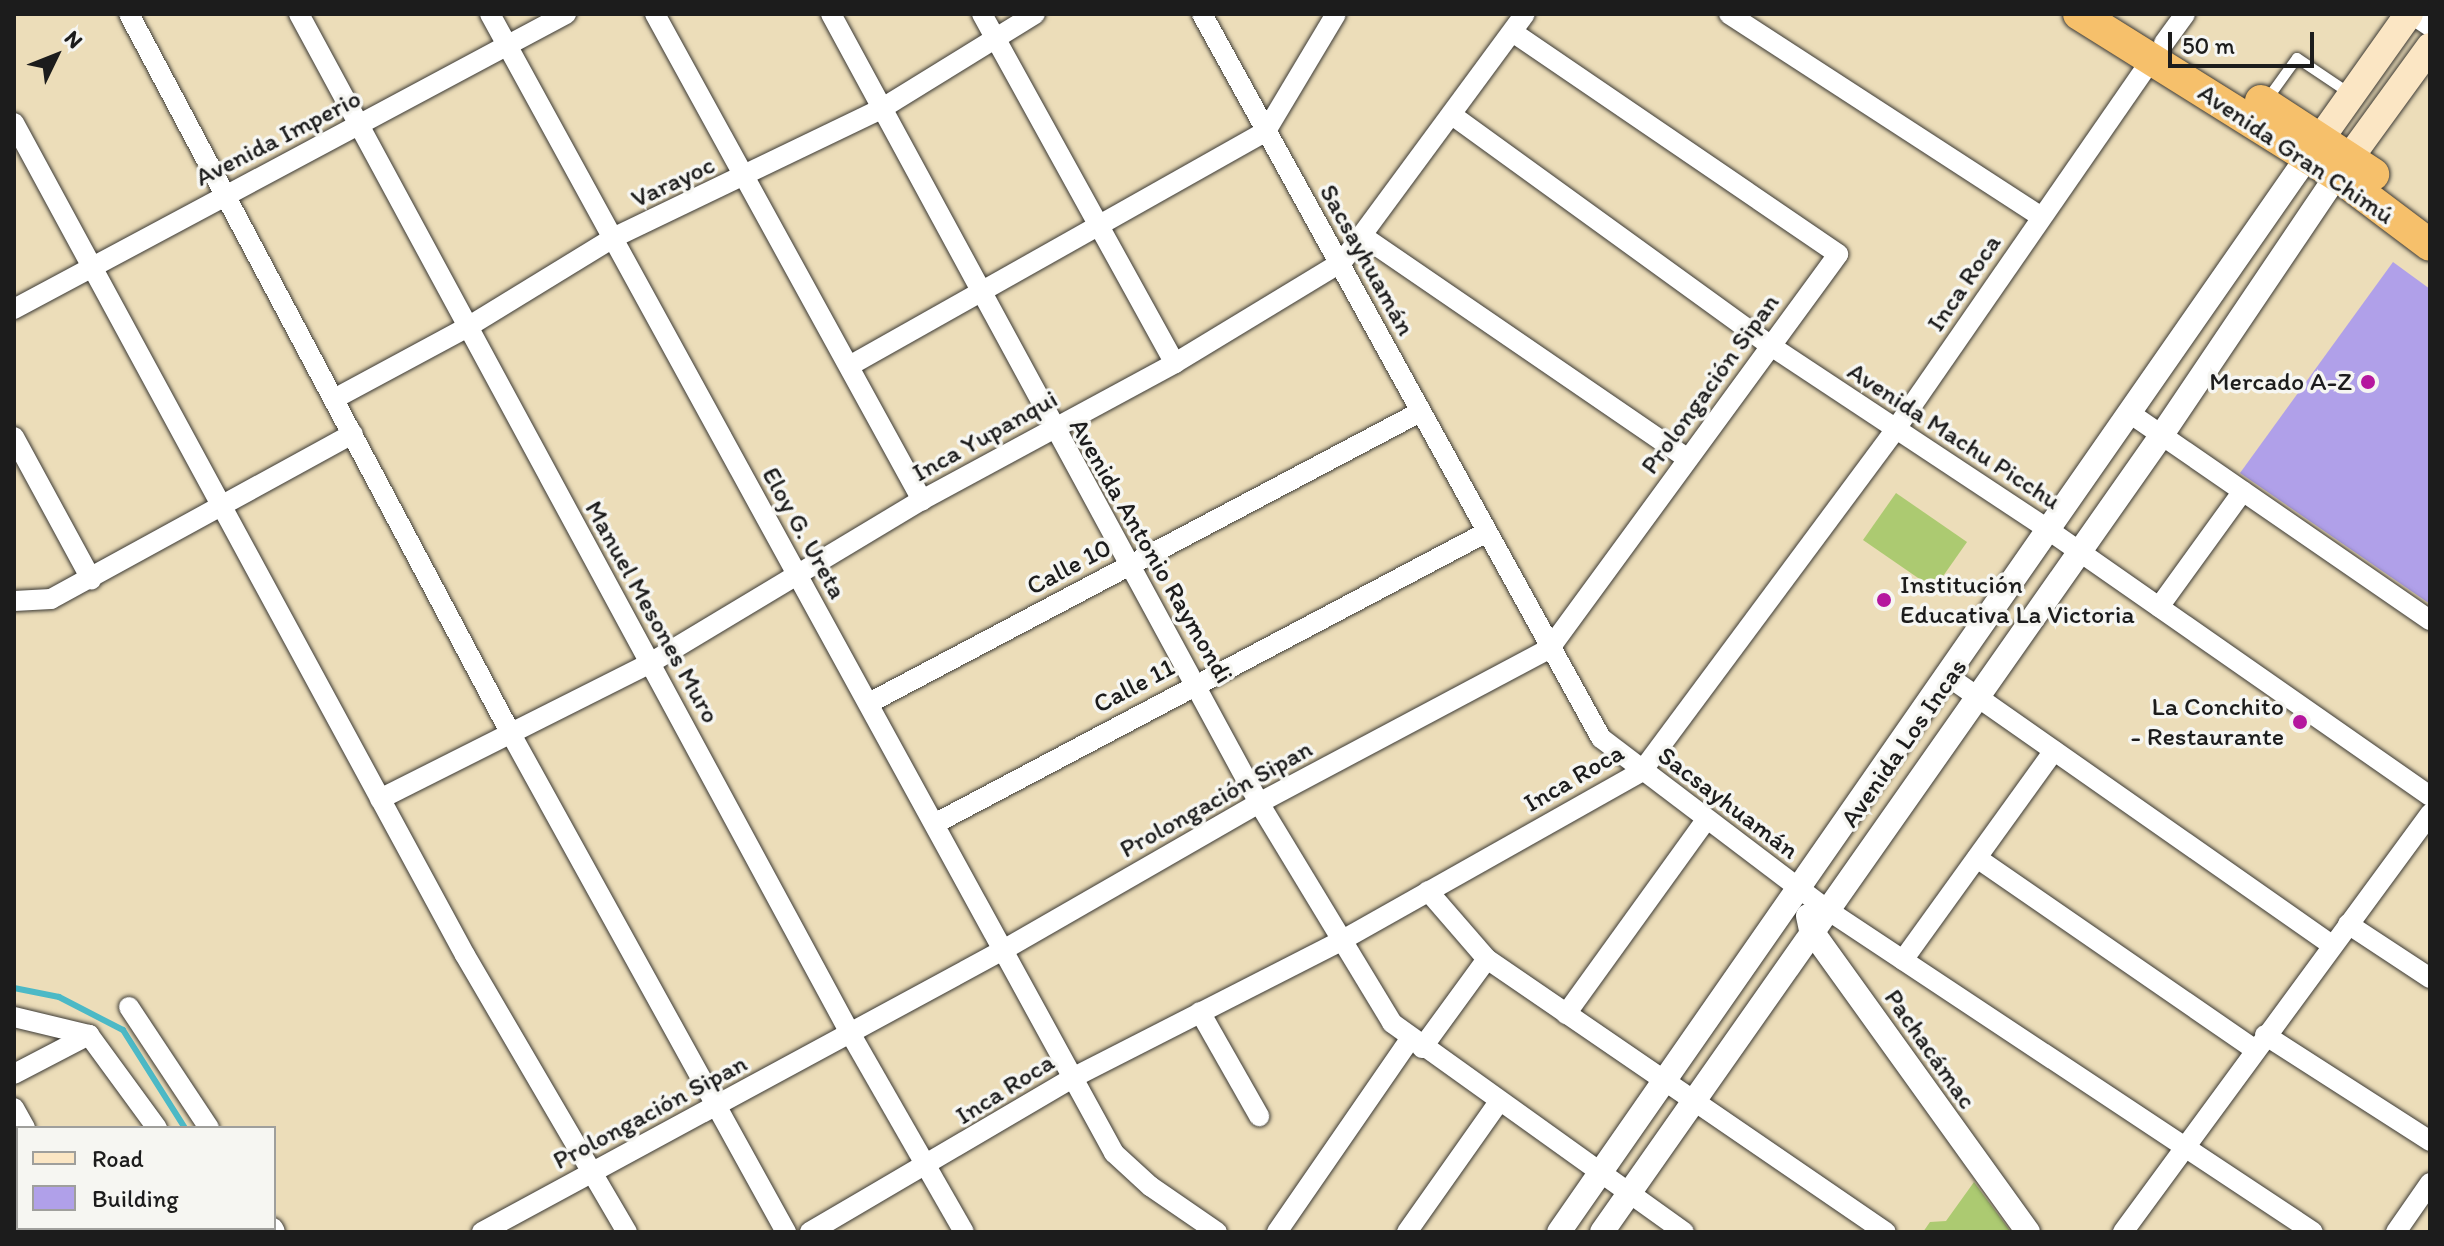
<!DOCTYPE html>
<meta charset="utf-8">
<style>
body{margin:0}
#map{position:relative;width:2444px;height:1246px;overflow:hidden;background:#ecddb9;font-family:Itim,sans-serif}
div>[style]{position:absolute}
.green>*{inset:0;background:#acca71}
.stream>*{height:6px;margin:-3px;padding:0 3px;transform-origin:3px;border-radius:3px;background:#4cb9c6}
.building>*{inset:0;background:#b0a0e9}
.roads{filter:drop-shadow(0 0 2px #3b3934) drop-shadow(0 0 2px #3b3934)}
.service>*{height:10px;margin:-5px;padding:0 5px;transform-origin:5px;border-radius:5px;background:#fff}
.minor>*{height:20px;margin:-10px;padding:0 10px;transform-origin:10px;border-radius:10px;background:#fff}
.tertiary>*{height:24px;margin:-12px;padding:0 12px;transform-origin:12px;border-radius:12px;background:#fff}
.secondary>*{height:28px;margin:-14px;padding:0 14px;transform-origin:14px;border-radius:14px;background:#fbe6c4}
.trunk>*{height:32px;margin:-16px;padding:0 16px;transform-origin:16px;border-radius:16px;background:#f6c06b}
.dots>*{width:22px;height:22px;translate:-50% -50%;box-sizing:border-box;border:4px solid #f6f6f2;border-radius:50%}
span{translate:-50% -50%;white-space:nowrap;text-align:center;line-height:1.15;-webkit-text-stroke:7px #f6f6f2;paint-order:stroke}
.street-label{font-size:26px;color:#1c1c1c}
.poi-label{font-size:26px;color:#1c1c1c}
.right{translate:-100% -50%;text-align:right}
.left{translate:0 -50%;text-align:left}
.frame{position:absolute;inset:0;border:16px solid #1c1c1c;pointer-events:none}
.legend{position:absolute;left:16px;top:1126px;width:260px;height:104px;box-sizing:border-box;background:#f6f6f2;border:2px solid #9f9f9c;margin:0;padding:10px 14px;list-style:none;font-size:24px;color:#1c1c1c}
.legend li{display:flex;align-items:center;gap:16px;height:40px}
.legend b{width:40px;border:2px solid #9f9f9c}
.north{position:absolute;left:16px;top:16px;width:80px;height:80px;-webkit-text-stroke:6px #f6f6f2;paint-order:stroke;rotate:47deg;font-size:22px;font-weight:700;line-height:32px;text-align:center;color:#1c1c1c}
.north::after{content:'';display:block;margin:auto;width:28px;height:36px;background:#1c1c1c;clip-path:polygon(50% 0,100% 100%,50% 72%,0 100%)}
.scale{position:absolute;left:2168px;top:32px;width:146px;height:36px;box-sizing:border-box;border:4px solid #1c1c1c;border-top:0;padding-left:10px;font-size:24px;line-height:28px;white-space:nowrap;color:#1c1c1c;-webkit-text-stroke:6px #f6f6f2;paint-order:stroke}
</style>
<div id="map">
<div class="green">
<i style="clip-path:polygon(1896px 493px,1967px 542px,1934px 589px,1863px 540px)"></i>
<i style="clip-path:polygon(14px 1134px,18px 1143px,14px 1228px)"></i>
<i style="clip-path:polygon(1974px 1182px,2011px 1232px,1923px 1232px,1930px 1222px,1946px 1221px)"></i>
</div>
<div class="stream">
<i style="left:14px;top:988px;width:46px;rotate:11.3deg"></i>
<i style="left:59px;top:997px;width:72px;rotate:27.3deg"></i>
<i style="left:123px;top:1030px;width:116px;rotate:57.7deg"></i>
<i style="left:246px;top:1228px;width:4px;rotate:63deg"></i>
</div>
<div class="building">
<i style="clip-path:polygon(2393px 262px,2430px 289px,2430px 604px,2240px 473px)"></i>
</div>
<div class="roads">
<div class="service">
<i style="left:2266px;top:101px;width:53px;rotate:-54.2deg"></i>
<i style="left:2297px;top:58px;width:63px;rotate:33.9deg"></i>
</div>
<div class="minor">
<i style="left:129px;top:14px;width:815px;rotate:62.05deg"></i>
<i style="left:511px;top:734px;width:569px;rotate:61.09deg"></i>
<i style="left:299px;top:14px;width:1158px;rotate:61.6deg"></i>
<i style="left:850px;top:1033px;width:229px;rotate:60.2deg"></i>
<i style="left:490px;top:14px;width:1299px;rotate:61.28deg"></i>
<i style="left:1114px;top:1153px;width:49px;rotate:42.5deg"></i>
<i style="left:1150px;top:1186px;width:81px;rotate:34.5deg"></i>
<i style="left:655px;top:14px;width:555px;rotate:61.22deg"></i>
<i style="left:831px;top:14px;width:898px;rotate:61.52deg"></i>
<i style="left:1259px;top:803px;width:257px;rotate:58.8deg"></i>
<i style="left:1392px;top:1023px;width:359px;rotate:35.6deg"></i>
<i style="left:982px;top:14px;width:399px;rotate:61.1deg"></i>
<i style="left:1202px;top:14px;width:827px;rotate:61.14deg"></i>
<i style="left:1601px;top:738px;width:283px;rotate:37.2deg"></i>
<i style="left:1826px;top:909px;width:584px;rotate:33.55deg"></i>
<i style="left:1729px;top:14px;width:372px;rotate:33deg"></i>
<i style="left:2412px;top:14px;width:22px;rotate:34deg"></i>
<i style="left:2164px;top:43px;width:36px;rotate:-54deg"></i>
<i style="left:1452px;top:115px;width:394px;rotate:35.9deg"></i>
<i style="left:1771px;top:346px;width:335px;rotate:33.5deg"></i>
<i style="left:2050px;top:531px;width:463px;rotate:34.9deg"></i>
<i style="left:14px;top:123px;width:946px;rotate:61.54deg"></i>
<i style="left:465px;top:955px;width:321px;rotate:59.7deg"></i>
<i style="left:1364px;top:237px;width:391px;rotate:34.4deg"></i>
<i style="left:14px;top:309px;width:626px;rotate:-28.12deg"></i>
<i style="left:851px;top:365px;width:476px;rotate:-29.4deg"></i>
<i style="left:1266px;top:131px;width:136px;rotate:-59.1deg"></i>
<i style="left:334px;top:399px;width:150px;rotate:-28.3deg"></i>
<i style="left:466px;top:328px;width:172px;rotate:-31.5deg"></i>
<i style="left:613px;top:238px;width:297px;rotate:-25.7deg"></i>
<i style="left:881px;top:109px;width:181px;rotate:-31.7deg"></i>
<i style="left:2131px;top:414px;width:363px;rotate:34.6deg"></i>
<i style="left:14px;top:437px;width:162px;rotate:61.5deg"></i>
<i style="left:14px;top:601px;width:37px;rotate:-3deg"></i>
<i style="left:51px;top:599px;width:344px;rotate:-28.7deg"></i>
<i style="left:2159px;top:607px;width:143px;rotate:-54.1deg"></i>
<i style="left:1949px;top:677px;width:467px;rotate:35deg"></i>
<i style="left:871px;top:702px;width:621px;rotate:-27.84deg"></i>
<i style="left:380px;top:799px;width:305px;rotate:-26.7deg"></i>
<i style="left:652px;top:662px;width:315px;rotate:-31deg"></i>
<i style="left:922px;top:500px;width:288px;rotate:-28.4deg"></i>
<i style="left:1175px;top:363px;width:195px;rotate:-31.2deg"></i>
<i style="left:1342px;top:262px;width:308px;rotate:-53.6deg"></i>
<i style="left:936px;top:823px;width:621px;rotate:-27.84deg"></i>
<i style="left:1977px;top:858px;width:336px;rotate:34.6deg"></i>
<i style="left:1428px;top:891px;width:90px;rotate:49.1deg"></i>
<i style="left:1487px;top:959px;width:483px;rotate:34.4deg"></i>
<i style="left:2348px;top:924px;width:98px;rotate:33.4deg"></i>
<i style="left:1903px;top:960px;width:258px;rotate:-54.2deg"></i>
<i style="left:129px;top:1007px;width:145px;rotate:56.5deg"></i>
<i style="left:1200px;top:1012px;width:120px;rotate:60.4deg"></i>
<i style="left:1566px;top:1014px;width:239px;rotate:-54.2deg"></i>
<i style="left:14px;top:1017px;width:77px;rotate:13.5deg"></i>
<i style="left:89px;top:1035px;width:115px;rotate:53.8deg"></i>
<i style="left:2265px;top:1035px;width:196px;rotate:32.7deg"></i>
<i style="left:1422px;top:1048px;width:110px;rotate:-53.9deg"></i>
<i style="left:14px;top:1074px;width:85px;rotate:-27.5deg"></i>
<i style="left:14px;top:1108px;width:23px;rotate:61deg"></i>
<i style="left:79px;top:1228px;width:4px;rotate:63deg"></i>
<i style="left:273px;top:1228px;width:4px;rotate:63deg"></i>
<i style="left:482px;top:1232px;width:595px;rotate:-28.42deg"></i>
<i style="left:1005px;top:949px;width:293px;rotate:-29.9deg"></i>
<i style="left:1259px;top:803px;width:330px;rotate:-28deg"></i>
<i style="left:1550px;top:648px;width:488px;rotate:-53.8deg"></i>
<i style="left:1838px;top:254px;width:394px;rotate:-145.7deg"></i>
<i style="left:810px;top:1232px;width:308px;rotate:-30.4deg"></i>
<i style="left:1076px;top:1076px;width:295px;rotate:-27deg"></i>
<i style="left:1339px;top:942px;width:348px;rotate:-29.4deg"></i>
<i style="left:1642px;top:771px;width:425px;rotate:-53.4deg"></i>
<i style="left:1895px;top:430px;width:450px;rotate:-55.3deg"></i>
<i style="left:1277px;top:1232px;width:236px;rotate:-55.4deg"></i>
<i style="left:1407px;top:1232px;width:158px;rotate:-54.8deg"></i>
<i style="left:2123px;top:1232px;width:519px;rotate:-53.7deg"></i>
<i style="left:2396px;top:1232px;width:60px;rotate:-55.2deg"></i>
</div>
<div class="tertiary">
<i style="left:1808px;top:916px;width:14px;rotate:78deg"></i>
<i style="left:1811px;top:930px;width:372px;rotate:54.3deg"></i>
<i style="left:1559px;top:1232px;width:1311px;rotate:-55.16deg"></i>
<i style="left:1602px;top:1232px;width:973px;rotate:-54.92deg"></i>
<i style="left:2161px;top:436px;width:315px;rotate:-56deg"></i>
</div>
<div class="secondary">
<i style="left:2308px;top:156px;width:174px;rotate:-54.6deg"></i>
<i style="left:2337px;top:175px;width:158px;rotate:-54deg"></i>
</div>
<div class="trunk">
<i style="left:2079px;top:14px;width:304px;rotate:32deg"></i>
<i style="left:2337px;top:175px;width:116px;rotate:37deg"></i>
<i style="left:2261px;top:101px;width:134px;rotate:33.1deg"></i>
</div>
</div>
<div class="dots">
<i style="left:2368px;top:382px;background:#b5179e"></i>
<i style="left:1884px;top:600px;background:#b5179e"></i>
<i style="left:2300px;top:722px;background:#b5179e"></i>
</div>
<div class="street-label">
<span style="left:278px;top:138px;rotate:-27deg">Avenida Imperio</span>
<span style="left:2296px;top:154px;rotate:34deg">Avenida Gran Chimú</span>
<span style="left:673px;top:182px;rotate:-25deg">Varayoc</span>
<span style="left:1367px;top:260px;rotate:61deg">Sacsayhuamán</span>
<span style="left:1964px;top:283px;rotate:-56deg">Inca Roca</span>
<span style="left:1710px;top:384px;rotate:-54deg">Prolongación Sipan</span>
<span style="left:985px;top:436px;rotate:-29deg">Inca Yupanqui</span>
<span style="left:1954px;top:436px;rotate:33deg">Avenida Machu Picchu</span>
<span style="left:804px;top:533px;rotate:61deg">Eloy G. Ureta</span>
<span style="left:1151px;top:551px;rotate:60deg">Avenida Antonio Raymondi</span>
<span style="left:1069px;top:567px;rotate:-28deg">Calle 10</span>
<span style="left:652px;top:612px;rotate:61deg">Manuel Mesones Muro</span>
<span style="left:1134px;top:686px;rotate:-28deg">Calle 11</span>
<span style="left:1904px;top:743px;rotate:-55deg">Avenida Los Incas</span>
<span style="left:1574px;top:778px;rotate:-30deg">Inca Roca</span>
<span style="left:1216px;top:799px;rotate:-29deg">Prolongación Sipan</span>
<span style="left:1728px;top:803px;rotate:37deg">Sacsayhuamán</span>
<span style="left:1930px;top:1049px;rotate:55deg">Pachacámac</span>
<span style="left:1005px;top:1089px;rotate:-32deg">Inca Roca</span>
<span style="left:650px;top:1112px;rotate:-28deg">Prolongación Sipan</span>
</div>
<div class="poi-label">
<span class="right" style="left:2352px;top:382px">Mercado A-Z</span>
<span class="left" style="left:1900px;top:600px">Institución<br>Educativa La Victoria</span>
<span class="right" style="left:2284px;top:722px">La Conchito<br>- Restaurante</span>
</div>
<div class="frame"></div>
<ul class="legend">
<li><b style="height:10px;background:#fbe6c4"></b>Road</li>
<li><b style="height:22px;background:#b0a0e9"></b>Building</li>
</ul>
<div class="north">N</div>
<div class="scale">50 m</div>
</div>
